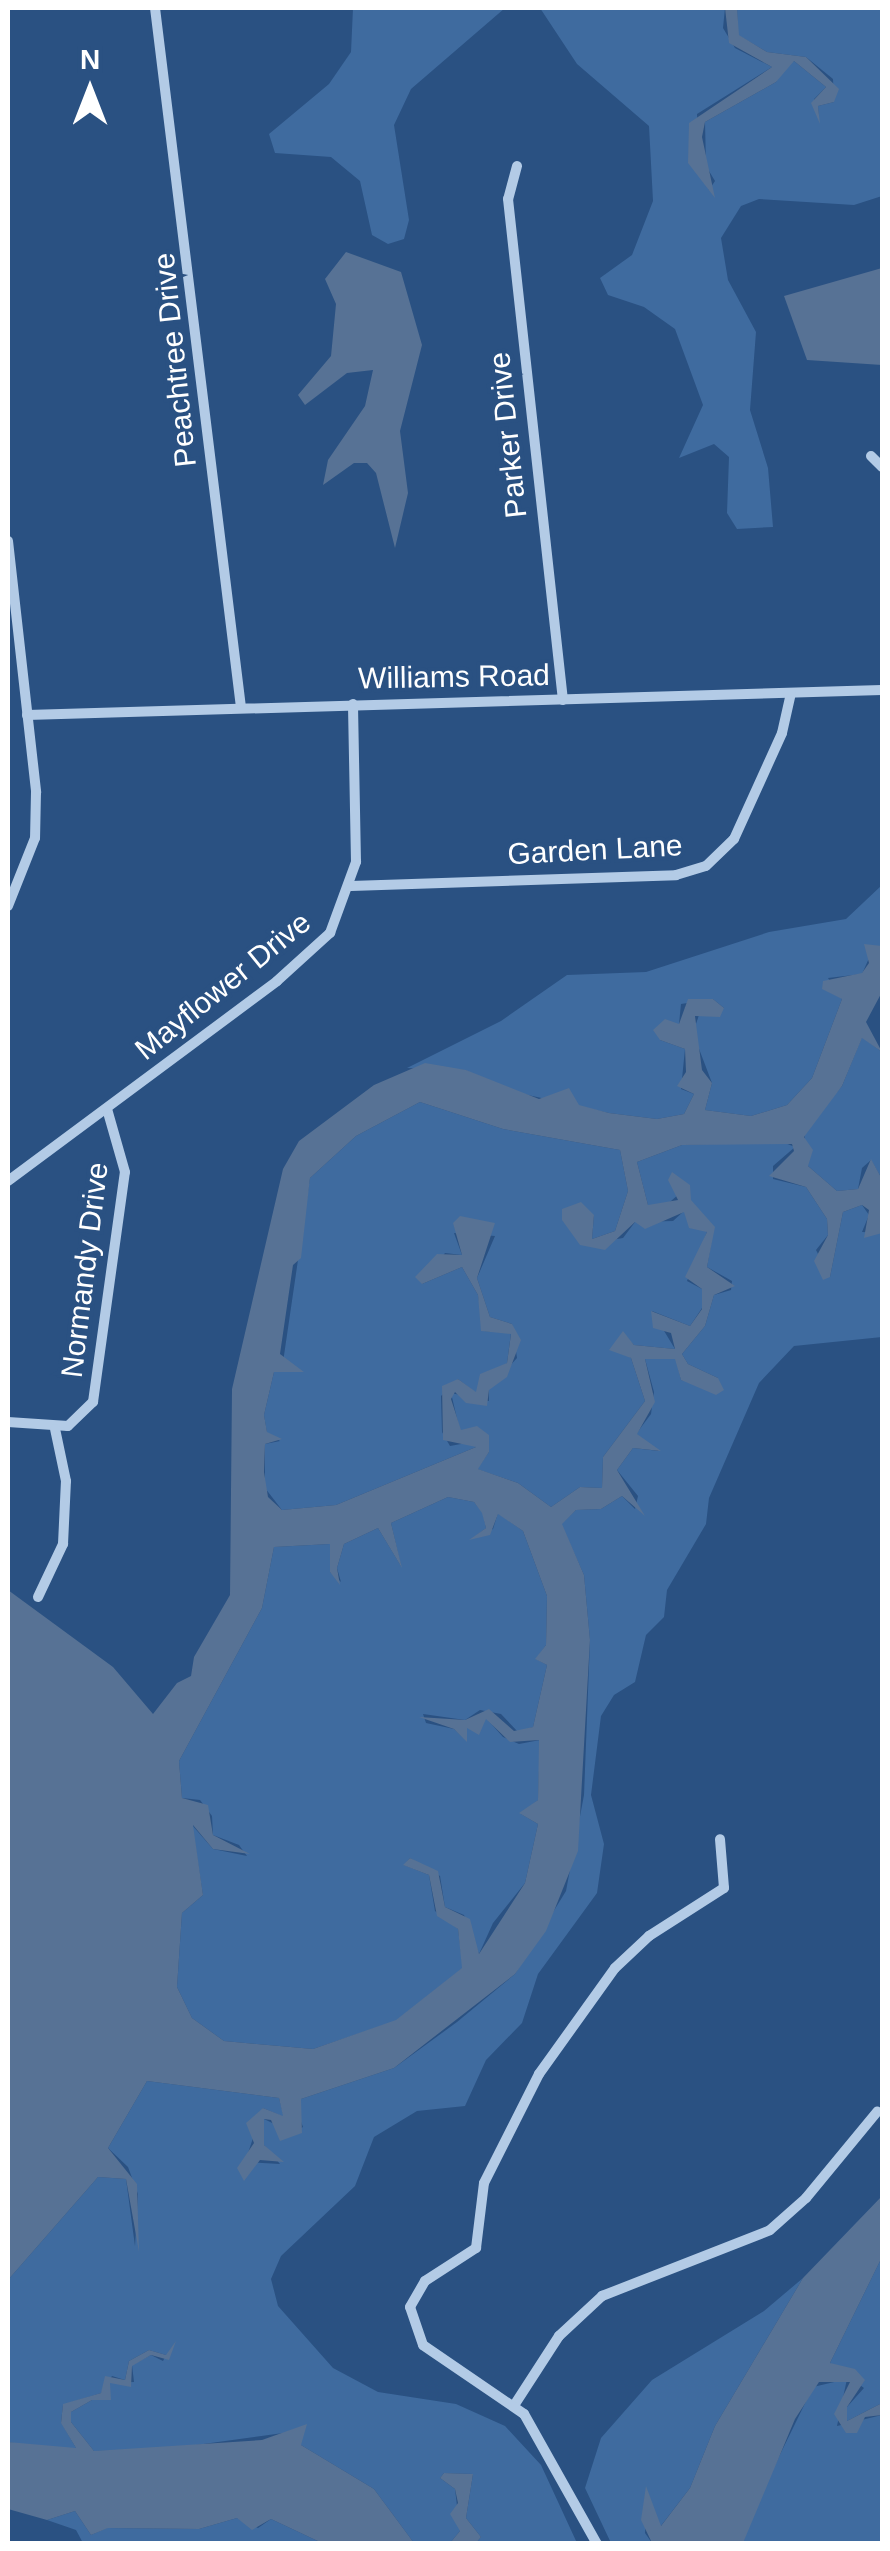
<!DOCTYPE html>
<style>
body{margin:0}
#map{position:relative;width:890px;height:2551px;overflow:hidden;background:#2a5182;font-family:Arial,sans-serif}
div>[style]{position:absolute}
.green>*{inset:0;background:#3f6b9f}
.water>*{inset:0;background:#577295}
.minor>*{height:10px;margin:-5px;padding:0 5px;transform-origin:5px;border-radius:5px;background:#b3cbe6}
span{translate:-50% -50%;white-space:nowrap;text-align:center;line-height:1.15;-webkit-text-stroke:8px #2a5182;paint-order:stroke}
.street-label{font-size:30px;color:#fff}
.frame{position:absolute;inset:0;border:10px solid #fff;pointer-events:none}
.north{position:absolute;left:40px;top:40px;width:100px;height:100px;-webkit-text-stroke:8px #2a5182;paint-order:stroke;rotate:0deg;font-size:28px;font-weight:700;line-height:40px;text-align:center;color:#fff}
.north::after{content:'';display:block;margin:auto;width:35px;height:45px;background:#fff;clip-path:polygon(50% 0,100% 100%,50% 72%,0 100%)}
</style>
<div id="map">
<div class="green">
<i style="clip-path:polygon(353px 8px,505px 8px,411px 89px,394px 125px,409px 220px,404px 239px,388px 244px,372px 235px,360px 181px,331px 157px,275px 153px,269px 134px,329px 84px,351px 52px)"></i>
<i style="clip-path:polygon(540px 8px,725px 8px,723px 28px,735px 48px,772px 67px,697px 114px,700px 171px,709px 190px,715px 181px,706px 166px,705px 122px,776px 82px,784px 66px,794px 61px,826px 87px,814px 99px,819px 120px,818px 106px,834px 102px,833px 79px,806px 57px,767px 52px,738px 35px,737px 8px,882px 8px,882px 196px,854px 205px,759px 199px,741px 206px,721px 238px,728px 280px,756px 332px,750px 410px,768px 468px,773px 527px,737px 529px,727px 513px,729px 457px,714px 444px,679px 458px,703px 405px,675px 329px,644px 307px,608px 295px,600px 278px,632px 255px,653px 201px,649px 126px,577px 64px)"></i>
<i style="clip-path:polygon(882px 885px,882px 946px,873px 949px,862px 974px,828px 978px,842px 999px,812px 1078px,787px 1105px,751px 1116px,705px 1110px,712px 1083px,693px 1033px,700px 1012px,724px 1008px,713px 999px,681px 1004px,679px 1024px,660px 1040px,685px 1049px,681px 1089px,694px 1094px,684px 1114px,657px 1119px,609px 1113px,510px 1091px,465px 1070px,407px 1068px,501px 1021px,567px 975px,646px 972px,769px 932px,846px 919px)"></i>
<i style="clip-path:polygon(862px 1037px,882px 1052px,882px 1179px,871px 1160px,862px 1168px,858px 1189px,837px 1191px,808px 1166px,804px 1131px,842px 1086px)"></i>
<i style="clip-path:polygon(420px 1102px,503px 1129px,620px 1150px,628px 1191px,615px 1231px,592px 1239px,594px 1215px,563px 1220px,581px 1245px,623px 1238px,635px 1222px,673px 1221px,684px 1211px,707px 1232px,687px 1281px,702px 1289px,702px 1308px,690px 1326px,652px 1311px,675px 1349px,634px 1345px,623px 1333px,623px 1352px,631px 1358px,645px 1401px,603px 1457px,602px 1488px,580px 1487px,551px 1507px,518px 1483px,477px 1469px,489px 1452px,460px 1431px,451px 1393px,489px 1401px,489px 1389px,517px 1358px,512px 1324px,490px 1317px,477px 1278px,495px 1236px,454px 1233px,462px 1255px,445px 1253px,422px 1284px,462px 1267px,478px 1295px,484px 1331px,511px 1333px,507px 1363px,476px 1393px,458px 1379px,441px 1396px,442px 1432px,450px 1446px,472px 1442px,476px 1447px,336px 1505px,282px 1510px,265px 1488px,265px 1444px,280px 1441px,267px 1433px,264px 1415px,274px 1372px,282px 1369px,310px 1178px,356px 1136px)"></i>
<i style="clip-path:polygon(780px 1141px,795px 1147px,773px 1166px,773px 1179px,806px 1187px,827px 1219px,828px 1235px,816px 1250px,830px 1277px,843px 1212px,862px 1205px,869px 1215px,862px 1232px,882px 1233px,882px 1337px,794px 1346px,759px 1383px,709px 1498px,706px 1524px,667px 1590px,664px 1617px,646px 1635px,635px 1682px,614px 1695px,601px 1716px,591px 1795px,604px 1844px,597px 1893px,538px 1974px,522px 2023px,486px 2060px,465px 2106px,417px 2111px,374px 2137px,355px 2186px,281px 2256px,271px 2279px,278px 2306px,333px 2368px,378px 2392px,456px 2404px,505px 2426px,541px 2465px,577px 2543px,476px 2543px,481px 2537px,466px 2518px,473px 2474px,444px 2473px,440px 2478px,455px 2489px,460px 2531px,450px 2543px,414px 2543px,374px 2489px,301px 2445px,298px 2431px,160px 2450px,94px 2451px,71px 2422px,71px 2412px,92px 2400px,110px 2400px,110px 2383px,134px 2382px,132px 2365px,151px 2355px,163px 2361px,166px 2355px,149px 2350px,129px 2361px,125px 2380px,112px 2376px,101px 2393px,63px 2405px,61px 2422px,76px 2448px,59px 2451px,8px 2442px,8px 2280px,98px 2177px,126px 2179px,135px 2246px,138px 2194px,128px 2167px,108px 2148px,147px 2081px,279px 2098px,284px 2117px,263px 2108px,245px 2162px,280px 2164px,264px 2145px,264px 2119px,293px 2133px,303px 2127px,297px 2111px,301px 2099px,394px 2068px,457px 2022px,515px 1974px,566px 1891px,584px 1795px,590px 1640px,584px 1575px,561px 1524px,576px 1510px,601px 1509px,622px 1496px,635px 1509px,638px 1496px,617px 1470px,633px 1448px,659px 1451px,636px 1434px,651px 1414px,654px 1392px,645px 1359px,676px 1359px,681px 1380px,702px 1384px,718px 1378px,688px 1364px,682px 1354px,705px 1326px,714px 1295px,731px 1290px,732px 1281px,707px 1267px,714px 1227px,679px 1194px,663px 1208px,648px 1205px,637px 1162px,682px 1145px)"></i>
<i style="clip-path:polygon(448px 1497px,474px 1502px,483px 1513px,486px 1528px,473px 1538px,493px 1529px,498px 1513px,523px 1531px,547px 1596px,546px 1645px,536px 1659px,547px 1665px,533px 1727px,518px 1732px,501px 1714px,480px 1710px,465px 1720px,423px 1714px,426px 1723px,454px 1729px,467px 1741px,467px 1728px,486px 1718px,503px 1737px,519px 1744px,540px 1740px,538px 1800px,521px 1814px,538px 1824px,525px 1883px,493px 1923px,479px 1954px,464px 1915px,445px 1907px,440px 1876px,410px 1858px,404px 1865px,429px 1875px,435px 1911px,458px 1929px,463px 1968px,396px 2021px,313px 2049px,224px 2041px,192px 2018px,177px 1987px,182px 1913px,203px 1895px,192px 1825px,213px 1849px,247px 1856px,239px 1845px,213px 1835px,212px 1816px,200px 1800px,182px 1798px,179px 1761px,262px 1608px,274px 1547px,330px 1544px,330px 1572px,341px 1582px,337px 1568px,344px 1544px,378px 1528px,401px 1566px,391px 1523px)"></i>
<i style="clip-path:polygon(882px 2257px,882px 2403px,847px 2421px,847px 2407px,864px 2388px,830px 2363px)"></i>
<i style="clip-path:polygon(803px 2278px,715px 2426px,690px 2488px,660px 2527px,647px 2502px,645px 2533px,652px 2543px,611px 2543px,585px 2488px,601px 2438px,652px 2380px,764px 2311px)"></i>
<i style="clip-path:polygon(847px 2379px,837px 2426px,882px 2415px,882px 2543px,743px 2544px,749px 2518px,813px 2387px)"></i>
<i style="clip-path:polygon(75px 2511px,91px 2535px,107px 2528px,199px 2529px,237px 2518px,258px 2528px,271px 2519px,322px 2543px,83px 2543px,76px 2530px,47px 2520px)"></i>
</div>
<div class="water">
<i style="clip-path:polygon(725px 8px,737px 8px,739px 35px,767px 52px,806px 57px,839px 89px,834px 102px,818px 106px,820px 124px,811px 103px,826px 87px,794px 61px,776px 82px,705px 122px,702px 137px,715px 198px,688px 163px,689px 123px,772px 67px,729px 43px)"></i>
<i style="clip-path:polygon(346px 252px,401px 272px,422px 345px,400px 431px,408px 493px,395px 548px,376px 473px,367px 463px,354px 463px,323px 485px,328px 460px,365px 406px,373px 370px,347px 373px,305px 405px,298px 395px,331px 356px,336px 304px,325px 279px)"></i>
<i style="clip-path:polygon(882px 268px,882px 365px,807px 360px,784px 296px)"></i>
<i style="clip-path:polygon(evenodd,864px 944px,882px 946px,882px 992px,866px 1022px,882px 1052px,862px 1038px,842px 1086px,804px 1137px,813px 1150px,808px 1166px,837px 1191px,858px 1189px,871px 1159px,882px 1179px,882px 1233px,864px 1238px,869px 1210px,862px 1205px,843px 1212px,830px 1277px,823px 1280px,814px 1261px,828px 1235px,827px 1219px,806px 1187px,769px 1176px,794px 1151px,792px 1144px,682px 1145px,637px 1162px,648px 1205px,678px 1200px,668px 1180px,672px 1172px,690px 1185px,691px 1200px,715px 1227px,707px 1267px,735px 1286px,714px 1295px,705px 1326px,682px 1354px,688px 1364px,718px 1378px,724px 1390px,716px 1395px,681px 1380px,675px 1359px,645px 1359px,655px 1402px,637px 1434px,661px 1451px,633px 1448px,617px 1470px,645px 1516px,622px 1496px,601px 1509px,576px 1510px,562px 1524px,584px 1575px,590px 1640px,578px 1851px,546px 1931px,515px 1974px,394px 2068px,301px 2099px,302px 2133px,280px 2141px,271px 2120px,264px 2119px,264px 2145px,284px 2162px,260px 2160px,244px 2181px,237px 2168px,254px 2143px,246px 2123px,263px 2108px,283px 2116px,279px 2098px,147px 2081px,108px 2148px,137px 2184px,139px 2252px,126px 2179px,98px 2177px,8px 2280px,8px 1590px,113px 1667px,153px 1714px,177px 1683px,191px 1676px,194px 1657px,230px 1595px,232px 1389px,283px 1169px,299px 1141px,374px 1085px,425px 1063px,466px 1070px,539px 1099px,569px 1088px,579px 1105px,609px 1113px,657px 1119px,684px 1114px,694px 1094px,677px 1086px,686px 1072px,685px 1049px,660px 1040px,653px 1030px,665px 1019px,679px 1024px,688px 999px,713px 999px,724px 1008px,720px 1017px,695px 1016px,702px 1070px,712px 1083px,705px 1110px,751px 1116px,787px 1105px,812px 1078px,842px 999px,822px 989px,823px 981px,862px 973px,869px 963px,864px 944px,420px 1102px,503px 1129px,620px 1150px,628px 1191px,615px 1231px,592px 1239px,594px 1215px,581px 1202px,562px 1209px,562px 1220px,580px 1245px,605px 1250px,635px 1222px,645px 1229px,684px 1212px,689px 1228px,707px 1232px,685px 1277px,702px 1289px,702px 1309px,690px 1326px,651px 1311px,653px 1328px,671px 1333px,675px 1349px,634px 1345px,623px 1331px,609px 1350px,631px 1358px,645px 1401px,603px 1457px,602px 1488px,580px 1487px,551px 1507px,518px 1483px,478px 1469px,489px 1452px,489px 1435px,477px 1426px,461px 1430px,451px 1399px,455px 1392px,466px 1403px,487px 1406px,489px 1390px,507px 1377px,521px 1340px,512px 1324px,490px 1317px,477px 1278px,495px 1223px,460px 1216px,453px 1223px,462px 1255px,437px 1254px,415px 1277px,422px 1284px,462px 1267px,478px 1295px,481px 1331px,511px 1334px,507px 1363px,480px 1374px,476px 1392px,458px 1379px,442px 1386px,443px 1440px,476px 1447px,336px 1505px,282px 1510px,268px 1497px,264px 1472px,265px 1444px,282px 1439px,267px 1432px,264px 1415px,274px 1372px,304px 1372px,280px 1354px,293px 1265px,301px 1258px,310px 1178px,356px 1136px,420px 1102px,864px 944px,448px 1497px,474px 1502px,482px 1513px,486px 1528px,469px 1540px,490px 1535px,498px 1514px,523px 1531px,547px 1596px,546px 1645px,535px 1659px,547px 1665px,533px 1727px,514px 1731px,489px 1709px,465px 1720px,419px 1717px,454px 1729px,467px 1742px,467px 1728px,479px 1735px,486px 1719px,510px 1742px,539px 1740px,538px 1800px,519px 1813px,538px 1824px,525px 1883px,479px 1954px,470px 1919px,445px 1907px,438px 1871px,410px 1858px,403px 1865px,429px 1875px,437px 1916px,458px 1929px,462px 1968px,396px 2020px,313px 2049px,224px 2041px,192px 2018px,177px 1987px,182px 1913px,203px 1895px,193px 1825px,213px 1849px,250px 1854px,213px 1835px,208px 1805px,182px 1798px,179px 1761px,262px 1608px,274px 1547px,330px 1544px,330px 1572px,340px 1585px,337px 1568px,344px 1544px,378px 1528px,402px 1568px,391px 1523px,448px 1497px)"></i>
<i style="clip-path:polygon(882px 2196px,882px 2257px,830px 2363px,855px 2369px,865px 2380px,847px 2407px,847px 2421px,882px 2403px,882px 2415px,865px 2417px,857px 2433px,846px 2433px,834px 2414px,850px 2382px,819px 2382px,795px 2419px,743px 2543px,652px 2543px,641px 2520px,646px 2486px,661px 2526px,690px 2488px,715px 2426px,803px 2278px)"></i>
<i style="clip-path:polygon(176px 2341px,169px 2360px,151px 2355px,132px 2366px,131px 2387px,110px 2383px,111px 2400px,92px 2400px,71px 2412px,71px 2422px,94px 2451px,262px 2440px,307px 2424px,301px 2445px,374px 2489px,414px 2543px,322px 2543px,271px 2519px,252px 2530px,237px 2518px,199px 2529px,108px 2528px,91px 2535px,75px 2511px,47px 2520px,8px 2509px,8px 2442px,76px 2448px,61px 2423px,63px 2404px,101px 2393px,105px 2376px,125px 2380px,129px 2361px,149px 2350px,166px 2355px)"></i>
<i style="clip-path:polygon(444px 2473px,473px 2474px,466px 2518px,481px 2537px,476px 2543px,450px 2543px,460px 2531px,450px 2514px,458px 2503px,455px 2489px,440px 2478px)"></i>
</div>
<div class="minor">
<i style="left:155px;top:8px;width:704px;rotate:82.99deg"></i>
<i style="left:517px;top:166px;width:34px;rotate:105deg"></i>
<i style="left:508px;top:199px;width:504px;rotate:83.74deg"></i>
<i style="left:871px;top:456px;width:16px;rotate:45deg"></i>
<i style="left:8px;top:541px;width:253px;rotate:83.6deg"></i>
<i style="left:36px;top:792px;width:46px;rotate:91.2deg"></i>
<i style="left:35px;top:838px;width:73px;rotate:111.7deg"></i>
<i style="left:27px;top:715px;width:855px;rotate:-1.67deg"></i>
<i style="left:351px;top:886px;width:325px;rotate:-1.9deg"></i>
<i style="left:676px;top:875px;width:31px;rotate:-17deg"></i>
<i style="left:706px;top:866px;width:39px;rotate:-44deg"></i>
<i style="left:734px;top:839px;width:116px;rotate:-65.6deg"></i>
<i style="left:782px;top:733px;width:41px;rotate:-77.3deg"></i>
<i style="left:8px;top:1181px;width:335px;rotate:-36.6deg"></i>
<i style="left:277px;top:981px;width:72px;rotate:-42.2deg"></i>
<i style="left:330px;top:933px;width:76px;rotate:-69.9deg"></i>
<i style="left:356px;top:862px;width:158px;rotate:-91.1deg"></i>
<i style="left:8px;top:1422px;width:60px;rotate:3.8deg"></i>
<i style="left:68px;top:1426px;width:35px;rotate:-44deg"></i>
<i style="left:93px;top:1402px;width:232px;rotate:-82.1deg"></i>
<i style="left:125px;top:1172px;width:66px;rotate:-105.9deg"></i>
<i style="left:38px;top:1597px;width:59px;rotate:-64.7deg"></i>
<i style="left:63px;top:1544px;width:63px;rotate:-87.3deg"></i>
<i style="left:66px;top:1481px;width:53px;rotate:-101.9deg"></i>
<i style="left:515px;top:2404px;width:81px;rotate:-57.1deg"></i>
<i style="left:559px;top:2336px;width:59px;rotate:-42.9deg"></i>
<i style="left:602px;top:2296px;width:180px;rotate:-21.4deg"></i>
<i style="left:770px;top:2230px;width:48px;rotate:-41.6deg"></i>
<i style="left:806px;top:2198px;width:112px;rotate:-50.5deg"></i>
<i style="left:597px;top:2544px;width:149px;rotate:-119.3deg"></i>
<i style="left:524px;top:2414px;width:122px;rotate:-145.7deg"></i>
<i style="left:423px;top:2345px;width:40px;rotate:-108.9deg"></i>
<i style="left:410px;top:2307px;width:30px;rotate:-60deg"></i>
<i style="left:425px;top:2281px;width:61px;rotate:-32.9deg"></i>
<i style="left:476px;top:2248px;width:65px;rotate:-83deg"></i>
<i style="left:484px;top:2183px;width:122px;rotate:-63.2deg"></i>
<i style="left:539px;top:2074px;width:130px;rotate:-54.4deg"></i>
<i style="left:615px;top:1968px;width:47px;rotate:-43.3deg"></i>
<i style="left:649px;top:1936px;width:89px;rotate:-32.6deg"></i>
<i style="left:724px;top:1888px;width:49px;rotate:-94.7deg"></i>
</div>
<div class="street-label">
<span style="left:175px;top:360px;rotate:-96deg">Peachtree Drive</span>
<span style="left:508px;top:435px;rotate:-96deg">Parker Drive</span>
<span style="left:454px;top:677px;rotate:-1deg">Williams Road</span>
<span style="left:595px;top:850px;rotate:-3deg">Garden Lane</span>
<span style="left:223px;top:986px;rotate:-39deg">Mayflower Drive</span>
<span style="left:85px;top:1270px;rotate:-83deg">Normandy Drive</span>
</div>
<div class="frame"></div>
<div class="north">N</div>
</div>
